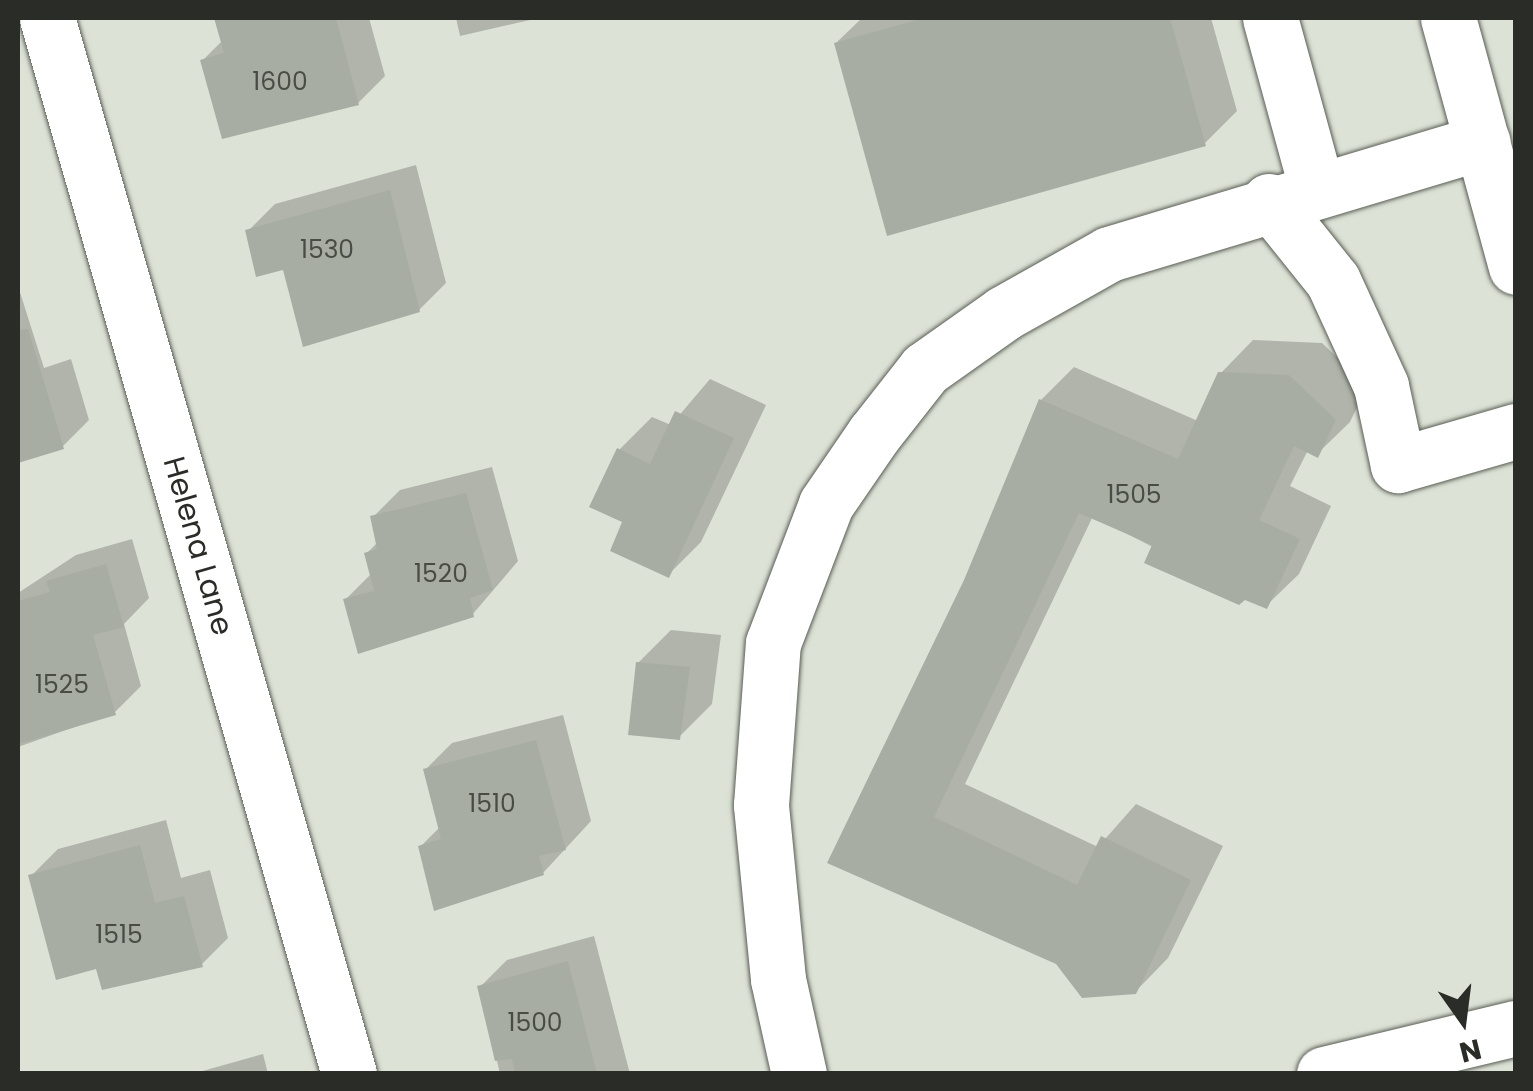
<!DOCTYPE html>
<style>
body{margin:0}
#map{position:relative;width:1533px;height:1091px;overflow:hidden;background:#dce2d6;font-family:Poppins,sans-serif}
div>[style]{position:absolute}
.shadow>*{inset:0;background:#0003}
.building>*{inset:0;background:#a7ada2}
.roads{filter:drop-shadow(0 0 2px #595e54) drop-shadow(0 0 2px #595e54)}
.minor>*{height:55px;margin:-27.5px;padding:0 27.5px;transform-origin:27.5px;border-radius:27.5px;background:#fff}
span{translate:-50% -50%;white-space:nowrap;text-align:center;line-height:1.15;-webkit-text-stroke:9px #fff;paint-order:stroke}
.number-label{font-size:25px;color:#494c46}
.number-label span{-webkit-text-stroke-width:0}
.street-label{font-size:30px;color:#2a2c28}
.frame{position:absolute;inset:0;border:20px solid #2a2c28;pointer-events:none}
.north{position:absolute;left:1413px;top:971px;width:100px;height:100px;-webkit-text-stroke:8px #fff;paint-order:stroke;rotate:166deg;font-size:28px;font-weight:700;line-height:40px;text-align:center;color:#2a2c28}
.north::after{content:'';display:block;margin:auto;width:35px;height:45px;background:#2a2c28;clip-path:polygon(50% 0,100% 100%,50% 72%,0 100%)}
</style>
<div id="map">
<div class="shadow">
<i style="clip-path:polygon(217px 18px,369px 18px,385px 76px,358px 103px,203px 60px,223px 40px)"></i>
<i style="clip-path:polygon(456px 18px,539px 18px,460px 36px)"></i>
<i style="clip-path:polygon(862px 18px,1211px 18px,1237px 111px,1204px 144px,836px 43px)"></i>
<i style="clip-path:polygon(416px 165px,446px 283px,419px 310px,285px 267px,248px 231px,275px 204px)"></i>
<i style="clip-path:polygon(18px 286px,44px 368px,71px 359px,89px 420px,62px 447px,18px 461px)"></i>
<i style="clip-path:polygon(1253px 340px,1322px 343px,1367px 386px,1350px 422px,1317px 454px,1308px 450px,1290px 486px,1331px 506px,1299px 574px,1266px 606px,1093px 516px,965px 784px,1098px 847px,1136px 804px,1223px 846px,1168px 958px,1135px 992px,830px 862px,966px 581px,1041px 400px,1074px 367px,1198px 421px,1220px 374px)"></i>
<i style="clip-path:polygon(710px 379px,766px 405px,701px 542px,668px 575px,626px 521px,619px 450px,652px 417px,671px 425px)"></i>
<i style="clip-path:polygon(492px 467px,518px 561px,472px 615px,346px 599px,372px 573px,366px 554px,378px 542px,373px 517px,400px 490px)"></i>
<i style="clip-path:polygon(132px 539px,149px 598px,124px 624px,141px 686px,114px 713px,18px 747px,18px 593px,76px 555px)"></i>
<i style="clip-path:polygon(671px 630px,721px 635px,712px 704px,679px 737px,638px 663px)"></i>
<i style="clip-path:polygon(563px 715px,591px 821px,543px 873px,420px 847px,440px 827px,425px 770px,452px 743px)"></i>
<i style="clip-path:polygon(166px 820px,181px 878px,210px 870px,228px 938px,201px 965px,31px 876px,58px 849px)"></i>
<i style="clip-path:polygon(594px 936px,630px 1074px,500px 1074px,480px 987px,507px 960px)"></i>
<i style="clip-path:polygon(263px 1054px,268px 1074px,192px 1074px)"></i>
</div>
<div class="building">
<i style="clip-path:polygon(214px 18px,336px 18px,359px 105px,222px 139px,200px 60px,224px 53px)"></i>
<i style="clip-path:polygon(924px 18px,1170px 18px,1206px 146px,887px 236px,834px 43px)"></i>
<i style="clip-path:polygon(390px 190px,420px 312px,303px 347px,283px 270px,256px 277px,245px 230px)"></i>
<i style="clip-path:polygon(28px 329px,64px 449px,18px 463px,18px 330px)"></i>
<i style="clip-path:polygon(1218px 372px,1289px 375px,1336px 420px,1318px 458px,1294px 446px,1259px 520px,1300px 539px,1267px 609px,1245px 600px,1239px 605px,1144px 563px,1152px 545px,1079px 513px,934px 817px,1077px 885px,1101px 836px,1191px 880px,1136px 994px,1082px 998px,1056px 964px,827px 863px,964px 580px,1039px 399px,1178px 459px)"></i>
<i style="clip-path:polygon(675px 411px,734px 438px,669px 578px,610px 551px,622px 522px,589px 507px,617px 448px,650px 464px)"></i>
<i style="clip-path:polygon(466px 493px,493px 590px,470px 598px,474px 617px,358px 654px,343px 599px,374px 591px,364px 553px,377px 549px,370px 516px)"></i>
<i style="clip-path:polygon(106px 564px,124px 627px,93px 635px,116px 715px,18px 744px,18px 601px,50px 592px,46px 581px)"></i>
<i style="clip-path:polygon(636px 662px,690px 667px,680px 740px,628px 735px)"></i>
<i style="clip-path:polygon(536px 740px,566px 850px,539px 856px,544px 875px,434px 911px,418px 846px,441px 839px,423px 769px)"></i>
<i style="clip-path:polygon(140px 845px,155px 903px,184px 896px,203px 967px,102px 990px,96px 969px,56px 980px,28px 875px)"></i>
<i style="clip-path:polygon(568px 961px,597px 1074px,515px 1074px,512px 1059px,495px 1061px,477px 986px)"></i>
</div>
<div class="roads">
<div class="minor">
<i style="left:47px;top:18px;width:1098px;rotate:74.04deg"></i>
<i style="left:1270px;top:18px;width:178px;rotate:74.7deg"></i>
<i style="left:1448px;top:18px;width:258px;rotate:74.7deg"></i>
<i style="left:1269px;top:201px;width:102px;rotate:51.3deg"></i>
<i style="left:1333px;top:281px;width:115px;rotate:65.4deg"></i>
<i style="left:1381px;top:386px;width:81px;rotate:77.9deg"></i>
<i style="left:1398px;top:465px;width:123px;rotate:-16.1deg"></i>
<i style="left:799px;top:1074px;width:97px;rotate:-102.5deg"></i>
<i style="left:778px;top:979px;width:175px;rotate:-95.6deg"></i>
<i style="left:761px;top:805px;width:162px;rotate:-85.8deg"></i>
<i style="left:773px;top:643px;width:149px;rotate:-69.1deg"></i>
<i style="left:826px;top:504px;width:85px;rotate:-55.6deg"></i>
<i style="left:874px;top:434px;width:83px;rotate:-51.9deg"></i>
<i style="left:925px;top:369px;width:97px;rotate:-35.3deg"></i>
<i style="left:1004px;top:313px;width:120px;rotate:-29.3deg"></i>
<i style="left:1109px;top:254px;width:390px;rotate:-16.7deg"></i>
<i style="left:1324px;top:1074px;width:197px;rotate:-13.5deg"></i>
</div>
</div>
<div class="number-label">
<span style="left:280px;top:82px">1600</span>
<span style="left:327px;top:250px">1530</span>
<span style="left:1134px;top:495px">1505</span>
<span style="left:441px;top:574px">1520</span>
<span style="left:62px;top:685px">1525</span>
<span style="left:492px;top:804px">1510</span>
<span style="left:119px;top:935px">1515</span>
<span style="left:535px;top:1023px">1500</span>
</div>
<div class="street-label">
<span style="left:198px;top:546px;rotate:74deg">Helena Lane</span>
</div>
<div class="frame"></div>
<div class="north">N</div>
</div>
